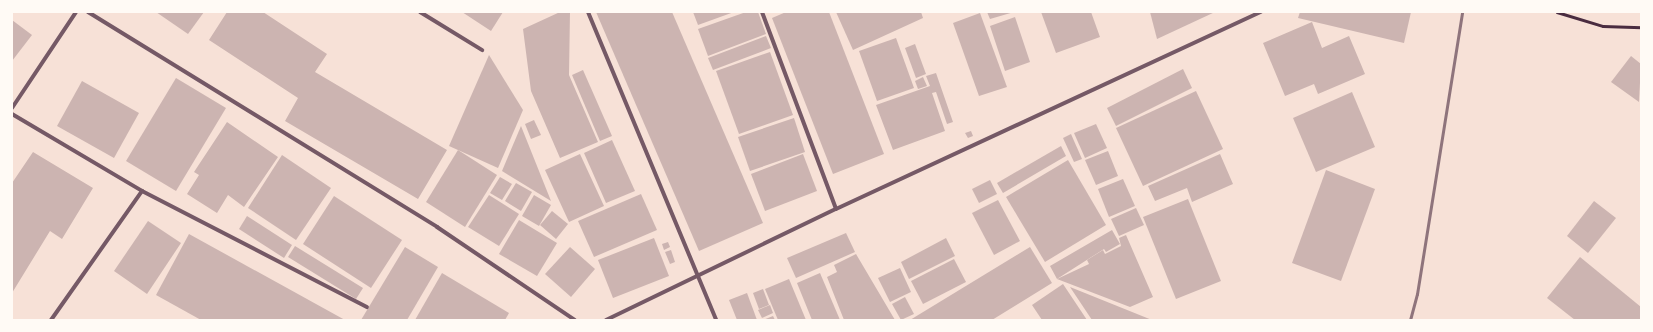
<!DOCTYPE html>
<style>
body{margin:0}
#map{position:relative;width:1653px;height:332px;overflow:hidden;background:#f7e1d7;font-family:Manrope,sans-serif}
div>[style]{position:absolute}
.building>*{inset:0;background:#ccb4b1}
.path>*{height:2.5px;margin:-1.25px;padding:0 1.25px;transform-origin:1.25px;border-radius:1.25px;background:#4a2c40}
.minor>*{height:4px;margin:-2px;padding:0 2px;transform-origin:2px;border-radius:2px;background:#755966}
.rail>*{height:3px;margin:-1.5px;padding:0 1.5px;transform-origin:1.5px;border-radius:1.5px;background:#8f747c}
span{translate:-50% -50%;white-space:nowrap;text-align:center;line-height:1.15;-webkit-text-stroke:3.5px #fffaf5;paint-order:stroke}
.frame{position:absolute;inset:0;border:13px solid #fffaf5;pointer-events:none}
</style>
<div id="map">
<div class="building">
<i style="clip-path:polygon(156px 12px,204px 12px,188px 34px)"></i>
<i style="clip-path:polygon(227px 12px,263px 12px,327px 54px,315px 72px,447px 150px,418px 199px,285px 121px,298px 98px,209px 40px)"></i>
<i style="clip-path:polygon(462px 12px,503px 12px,491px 31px)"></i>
<i style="clip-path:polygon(560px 12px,570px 12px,569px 75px,598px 142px,560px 158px,531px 91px,523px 29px)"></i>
<i style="clip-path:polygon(596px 12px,672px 12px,763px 223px,699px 251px)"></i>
<i style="clip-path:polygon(693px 12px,734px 12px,698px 25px)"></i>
<i style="clip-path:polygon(746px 12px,758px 12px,766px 34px,708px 56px,698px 29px)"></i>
<i style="clip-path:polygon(786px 12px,829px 12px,884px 154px,833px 174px,772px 18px)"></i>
<i style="clip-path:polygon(836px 12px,921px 12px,923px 18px,853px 50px)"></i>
<i style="clip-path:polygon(987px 12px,1014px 12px,990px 19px)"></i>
<i style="clip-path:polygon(1041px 12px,1091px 12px,1100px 37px,1056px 53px)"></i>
<i style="clip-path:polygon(1150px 12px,1215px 12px,1157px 39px)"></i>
<i style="clip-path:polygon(1300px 12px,1411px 12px,1404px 43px,1298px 18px)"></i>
<i style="clip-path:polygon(980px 13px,1007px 87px,979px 96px,953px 23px)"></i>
<i style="clip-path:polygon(1015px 17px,1030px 62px,1005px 71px,990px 26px)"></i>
<i style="clip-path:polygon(12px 20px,32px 35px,12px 61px)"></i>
<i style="clip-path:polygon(1312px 22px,1322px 48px,1349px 36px,1365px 74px,1318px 94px,1314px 84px,1285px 96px,1263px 43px)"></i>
<i style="clip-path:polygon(766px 36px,771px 48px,713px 70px,708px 58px)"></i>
<i style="clip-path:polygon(896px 38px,914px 88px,877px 101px,859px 51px)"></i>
<i style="clip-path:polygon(915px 44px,926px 74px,916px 78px,905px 48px)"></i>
<i style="clip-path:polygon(770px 52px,793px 115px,739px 134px,716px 71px)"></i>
<i style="clip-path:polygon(489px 55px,523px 110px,498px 168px,449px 146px)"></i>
<i style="clip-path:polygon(1631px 56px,1641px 64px,1639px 102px,1611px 82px)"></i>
<i style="clip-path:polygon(1183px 69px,1192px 88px,1116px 126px,1107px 108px)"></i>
<i style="clip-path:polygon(583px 70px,612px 136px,600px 141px,572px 75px)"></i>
<i style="clip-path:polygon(936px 73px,953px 122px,947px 124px,936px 92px,932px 93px,945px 131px,893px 150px,876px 105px,930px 86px,926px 76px)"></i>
<i style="clip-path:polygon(923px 77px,927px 86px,918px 89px,915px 81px)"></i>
<i style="clip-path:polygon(176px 78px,226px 108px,176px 191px,126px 161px)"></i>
<i style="clip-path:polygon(82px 81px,139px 113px,114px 158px,57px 126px)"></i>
<i style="clip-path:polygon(1196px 91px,1223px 149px,1143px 186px,1116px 128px)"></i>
<i style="clip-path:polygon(1352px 92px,1375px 147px,1316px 172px,1293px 118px)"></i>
<i style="clip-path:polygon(794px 118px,805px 152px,750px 171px,738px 137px)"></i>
<i style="clip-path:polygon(534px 120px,541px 135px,531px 139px,525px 124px)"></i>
<i style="clip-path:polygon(227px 122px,278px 157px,244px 207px,228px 195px,217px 213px,187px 194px,199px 175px,194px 172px)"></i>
<i style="clip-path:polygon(1096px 124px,1107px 148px,1085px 158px,1074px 133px)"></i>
<i style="clip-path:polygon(521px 126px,551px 201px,502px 171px)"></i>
<i style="clip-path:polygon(971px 131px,973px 136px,968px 138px,965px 133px)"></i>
<i style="clip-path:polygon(1071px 134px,1082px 159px,1074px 162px,1063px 138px)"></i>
<i style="clip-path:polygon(612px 140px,635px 191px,606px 203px,584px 153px)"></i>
<i style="clip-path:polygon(1061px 146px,1066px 156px,1003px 193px,997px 183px)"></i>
<i style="clip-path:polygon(458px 150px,497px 175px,465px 227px,426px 202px)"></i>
<i style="clip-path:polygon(1108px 151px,1118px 176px,1096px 185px,1085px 160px)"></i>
<i style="clip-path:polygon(33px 152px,93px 188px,62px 239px,50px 231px,12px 293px,12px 183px)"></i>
<i style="clip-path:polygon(580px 154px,604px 206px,569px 222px,545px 170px)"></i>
<i style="clip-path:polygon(803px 154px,817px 191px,765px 211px,751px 174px)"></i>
<i style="clip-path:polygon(1220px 154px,1233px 184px,1192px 202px,1187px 188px,1155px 201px,1148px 186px)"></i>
<i style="clip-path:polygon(282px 155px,331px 188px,296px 240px,248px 208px)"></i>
<i style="clip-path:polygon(1068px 160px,1106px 225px,1045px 262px,1006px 197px)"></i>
<i style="clip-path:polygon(1326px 170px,1375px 189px,1341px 281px,1292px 263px)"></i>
<i style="clip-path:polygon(500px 177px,512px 184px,502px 200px,490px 193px)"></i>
<i style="clip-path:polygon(1123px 179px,1135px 206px,1109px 217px,1098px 189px)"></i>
<i style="clip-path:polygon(990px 180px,997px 194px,979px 203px,972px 189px)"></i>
<i style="clip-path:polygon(516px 183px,532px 192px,521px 211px,505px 201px)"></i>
<i style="clip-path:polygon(641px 194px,657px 230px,594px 257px,578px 221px)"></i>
<i style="clip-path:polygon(489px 195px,519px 214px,499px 246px,468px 227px)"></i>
<i style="clip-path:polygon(534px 195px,551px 205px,539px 226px,522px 216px)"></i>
<i style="clip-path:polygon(334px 196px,402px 240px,371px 288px,303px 244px)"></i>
<i style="clip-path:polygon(1188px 199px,1221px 281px,1176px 299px,1143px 217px)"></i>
<i style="clip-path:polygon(998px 200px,1020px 241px,994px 255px,972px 213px)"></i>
<i style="clip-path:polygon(1594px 201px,1616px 218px,1588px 253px,1567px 236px)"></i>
<i style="clip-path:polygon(1136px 208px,1144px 225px,1119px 236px,1111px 219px)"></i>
<i style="clip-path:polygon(552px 211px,568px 224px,556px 239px,540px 225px)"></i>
<i style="clip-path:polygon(247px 216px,292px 245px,284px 258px,239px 229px)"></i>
<i style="clip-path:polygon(519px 220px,557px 243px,537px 276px,499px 254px)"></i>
<i style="clip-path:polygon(148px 221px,181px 243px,147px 294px,114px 271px)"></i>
<i style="clip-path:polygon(1112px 230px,1120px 244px,1106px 252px,1104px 249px,1057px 279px,1050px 266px)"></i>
<i style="clip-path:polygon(846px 233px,855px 252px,796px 278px,787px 258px)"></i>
<i style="clip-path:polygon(189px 234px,345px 320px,201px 320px,156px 295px)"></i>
<i style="clip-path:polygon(1126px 235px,1153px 297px,1130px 307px,1057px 279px,1089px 264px,1087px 260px,1103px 250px,1105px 254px,1121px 246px,1119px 238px)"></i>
<i style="clip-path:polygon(654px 238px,669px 276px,613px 298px,598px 260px)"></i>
<i style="clip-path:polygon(946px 238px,955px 256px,909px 279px,901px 262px)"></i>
<i style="clip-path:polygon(668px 242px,670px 247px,664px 250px,662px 244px)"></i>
<i style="clip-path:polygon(295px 246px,363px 288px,356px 299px,288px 257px)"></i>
<i style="clip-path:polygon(405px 247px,438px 267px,407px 320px,361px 320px)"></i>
<i style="clip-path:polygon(570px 247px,595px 269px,571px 297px,545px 274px)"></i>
<i style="clip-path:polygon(1030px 247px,1052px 283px,992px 320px,910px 320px)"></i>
<i style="clip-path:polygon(671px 250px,675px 262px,670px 264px,665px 252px)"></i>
<i style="clip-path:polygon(856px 254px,895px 320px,844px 320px,827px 277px,837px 272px,834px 265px)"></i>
<i style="clip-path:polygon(1580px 257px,1641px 307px,1641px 320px,1575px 320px,1547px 298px)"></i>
<i style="clip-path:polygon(954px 259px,966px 282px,923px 304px,911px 281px)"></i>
<i style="clip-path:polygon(900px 268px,911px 292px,890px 302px,878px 278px)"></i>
<i style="clip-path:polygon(442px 273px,509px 313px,505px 320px,415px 320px)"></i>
<i style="clip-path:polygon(820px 273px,840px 320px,812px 320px,797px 283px)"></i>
<i style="clip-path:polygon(789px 279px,806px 320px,778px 320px,765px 289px)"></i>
<i style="clip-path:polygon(1063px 284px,1087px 320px,1042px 320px,1032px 305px)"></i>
<i style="clip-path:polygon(1070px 287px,1152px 320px,1092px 320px)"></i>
<i style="clip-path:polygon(763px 289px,769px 305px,759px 309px,753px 293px)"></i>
<i style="clip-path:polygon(747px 293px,757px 320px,737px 320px,729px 300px)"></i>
<i style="clip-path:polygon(905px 297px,914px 314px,901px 320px,892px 304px)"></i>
<i style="clip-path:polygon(770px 305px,773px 313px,762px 318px,758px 310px)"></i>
<i style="clip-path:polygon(773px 316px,775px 320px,763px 320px)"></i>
</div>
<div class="path">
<i style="left:1557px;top:12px;width:48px;rotate:16.9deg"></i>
<i style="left:1603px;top:26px;width:38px;rotate:2deg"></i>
</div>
<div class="minor">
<i style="left:88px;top:12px;width:410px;rotate:31.6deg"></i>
<i style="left:437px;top:227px;width:166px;rotate:34deg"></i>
<i style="left:420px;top:12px;width:73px;rotate:31.5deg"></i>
<i style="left:588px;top:12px;width:334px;rotate:67.4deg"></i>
<i style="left:762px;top:12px;width:210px;rotate:69.4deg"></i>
<i style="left:12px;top:108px;width:115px;rotate:-56.3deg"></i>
<i style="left:12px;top:114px;width:151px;rotate:30.6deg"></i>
<i style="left:142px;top:191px;width:253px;rotate:27.3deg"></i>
<i style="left:51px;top:320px;width:158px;rotate:-54.8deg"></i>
<i style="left:606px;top:320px;width:255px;rotate:-25.8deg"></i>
<i style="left:836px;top:209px;width:468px;rotate:-24.9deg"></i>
</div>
<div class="rail">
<i style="left:1410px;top:320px;width:27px;rotate:-75deg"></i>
<i style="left:1417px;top:294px;width:286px;rotate:-80.9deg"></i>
</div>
<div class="frame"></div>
</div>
